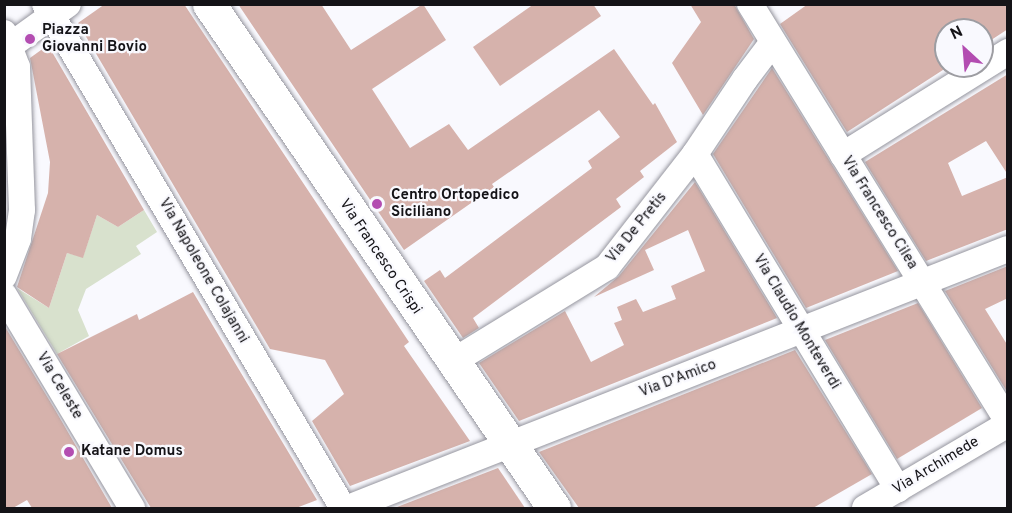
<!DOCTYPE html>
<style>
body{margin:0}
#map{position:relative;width:1012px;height:513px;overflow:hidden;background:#f9f9fe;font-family:Overpass,sans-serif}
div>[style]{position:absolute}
.green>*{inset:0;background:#d8e1cd}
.building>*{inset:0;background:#d6b2ac}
.roads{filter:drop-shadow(0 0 2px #95959e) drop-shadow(0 0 2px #95959e)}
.minor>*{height:26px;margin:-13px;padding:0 13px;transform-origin:13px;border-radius:13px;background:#fff}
.secondary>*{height:33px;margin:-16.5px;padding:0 16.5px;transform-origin:16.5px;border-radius:16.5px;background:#fff}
.dots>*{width:16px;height:16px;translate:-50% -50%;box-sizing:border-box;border:3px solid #f9f9fe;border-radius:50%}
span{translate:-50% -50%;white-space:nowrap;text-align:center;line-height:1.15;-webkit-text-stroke:4.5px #f9f9fe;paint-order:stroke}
.poi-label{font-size:15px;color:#141317;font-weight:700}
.left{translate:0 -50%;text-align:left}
.street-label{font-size:15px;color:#141317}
.frame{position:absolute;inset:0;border:6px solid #141317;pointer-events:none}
.north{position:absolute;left:934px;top:18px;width:60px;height:60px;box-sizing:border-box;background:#f9f9fe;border:2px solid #9d9da2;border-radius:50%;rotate:334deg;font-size:16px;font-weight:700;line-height:24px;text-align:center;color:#141317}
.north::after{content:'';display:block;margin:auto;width:21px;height:27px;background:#b34db1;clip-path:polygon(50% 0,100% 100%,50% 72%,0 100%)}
</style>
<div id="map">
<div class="green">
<i style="clip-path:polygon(144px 210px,157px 232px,136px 246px,141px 254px,86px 289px,78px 310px,89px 336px,57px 354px,17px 288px,49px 308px,67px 253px,83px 257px,97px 215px,118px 227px)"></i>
</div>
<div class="building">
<i style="clip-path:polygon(105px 4px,184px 4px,409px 342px,404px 346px,470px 441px,350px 486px,312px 421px,344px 394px,325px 360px,270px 349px,78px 23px)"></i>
<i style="clip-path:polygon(238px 4px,321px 4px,351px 50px,423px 4px,446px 40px,372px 89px,410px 148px,449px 124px,468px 150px,614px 49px,653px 105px,655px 103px,677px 142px,640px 171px,644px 177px,616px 199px,621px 207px,473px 318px,479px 328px,463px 338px,424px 281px,440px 270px,445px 278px,592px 168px,588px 161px,620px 137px,599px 110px,492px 184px,494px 187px,404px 250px)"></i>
<i style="clip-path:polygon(534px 4px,593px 4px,601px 16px,500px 86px,473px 47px)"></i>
<i style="clip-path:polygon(690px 4px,734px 4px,754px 39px,703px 115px,672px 63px,701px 22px)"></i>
<i style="clip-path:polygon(808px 4px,1008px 4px,1008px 29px,982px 46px,982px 30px,946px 30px,946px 68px,847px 132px,780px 24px)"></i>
<i style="clip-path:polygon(48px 45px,144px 210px,118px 227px,97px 215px,83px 258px,67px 253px,49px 308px,17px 287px,48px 193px,50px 162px,30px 58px)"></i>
<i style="clip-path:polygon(772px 68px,898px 271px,806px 308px,713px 154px)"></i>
<i style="clip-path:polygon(1008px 74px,1008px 175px,986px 141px,948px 163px,962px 196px,1008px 177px,1008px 229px,926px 261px,865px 162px)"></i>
<i style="clip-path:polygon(695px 182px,777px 318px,519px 421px,479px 363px,565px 311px,591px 362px,624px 345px,614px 323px,622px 320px,617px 307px,636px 299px,643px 312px,676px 299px,671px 286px,705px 271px,688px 230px,645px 250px,654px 270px,594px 297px,619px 276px)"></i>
<i style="clip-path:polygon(1008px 266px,1008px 298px,985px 309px,1008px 346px,1006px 390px,945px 291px)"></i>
<i style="clip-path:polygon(193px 292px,232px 358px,317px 500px,296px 508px,151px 508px,57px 354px,137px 314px,139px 320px)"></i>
<i style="clip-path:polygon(918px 303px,982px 408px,897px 459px,825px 340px)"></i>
<i style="clip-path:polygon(4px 325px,54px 408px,112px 508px,32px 508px,27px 500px,13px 508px,4px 508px)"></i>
<i style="clip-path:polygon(795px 350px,872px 474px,813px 508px,579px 508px,539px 452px)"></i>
<i style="clip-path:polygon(498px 468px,525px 508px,397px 508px,397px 507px)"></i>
</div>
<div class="roads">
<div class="minor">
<i style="left:45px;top:4px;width:586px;rotate:59.41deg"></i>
<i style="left:750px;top:4px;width:490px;rotate:58.3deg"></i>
<i style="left:4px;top:33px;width:36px;rotate:69deg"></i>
<i style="left:17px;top:67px;width:143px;rotate:88deg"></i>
<i style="left:22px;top:210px;width:29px;rotate:98deg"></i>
<i style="left:18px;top:239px;width:40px;rotate:111deg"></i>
<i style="left:11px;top:45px;width:70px;rotate:-35.7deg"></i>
<i style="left:695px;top:154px;width:392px;rotate:58.8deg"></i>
<i style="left:843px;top:155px;width:195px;rotate:-32deg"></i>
<i style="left:4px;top:295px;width:249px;rotate:59deg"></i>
<i style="left:452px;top:362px;width:182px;rotate:-31.5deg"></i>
<i style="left:607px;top:267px;width:143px;rotate:-52.1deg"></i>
<i style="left:695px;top:154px;width:90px;rotate:-56.3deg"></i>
<i style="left:745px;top:79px;width:46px;rotate:-52.9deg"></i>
<i style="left:348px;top:508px;width:709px;rotate:-21.43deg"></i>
<i style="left:865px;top:508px;width:166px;rotate:-30.4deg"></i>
</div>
<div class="secondary">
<i style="left:209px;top:4px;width:611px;rotate:55.61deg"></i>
</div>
</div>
<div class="dots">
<i style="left:30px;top:39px;background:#b34db1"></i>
<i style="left:377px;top:204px;background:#b34db1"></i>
<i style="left:69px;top:452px;background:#b34db1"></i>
</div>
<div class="poi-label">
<span class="left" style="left:42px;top:39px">Piazza<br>Giovanni Bovio</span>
<span class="left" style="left:391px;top:204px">Centro Ortopedico<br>Siciliano</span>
<span class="left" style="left:81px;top:452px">Katane Domus</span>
</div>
<div class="street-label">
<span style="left:879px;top:213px;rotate:58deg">Via Francesco Cilea</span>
<span style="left:637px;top:228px;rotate:-51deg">Via De Pretis</span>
<span style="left:380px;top:257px;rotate:56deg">Via Francesco Crispi</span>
<span style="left:203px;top:271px;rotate:60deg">Via Napoleone Colajanni</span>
<span style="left:796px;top:322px;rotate:59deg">Via Claudio Monteverdi</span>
<span style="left:678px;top:379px;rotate:-21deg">Via D'Amico</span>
<span style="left:59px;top:386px;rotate:59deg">Via Celeste</span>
<span style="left:936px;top:466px;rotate:-31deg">Via Archimede</span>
</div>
<div class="frame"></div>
<div class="north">N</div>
</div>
